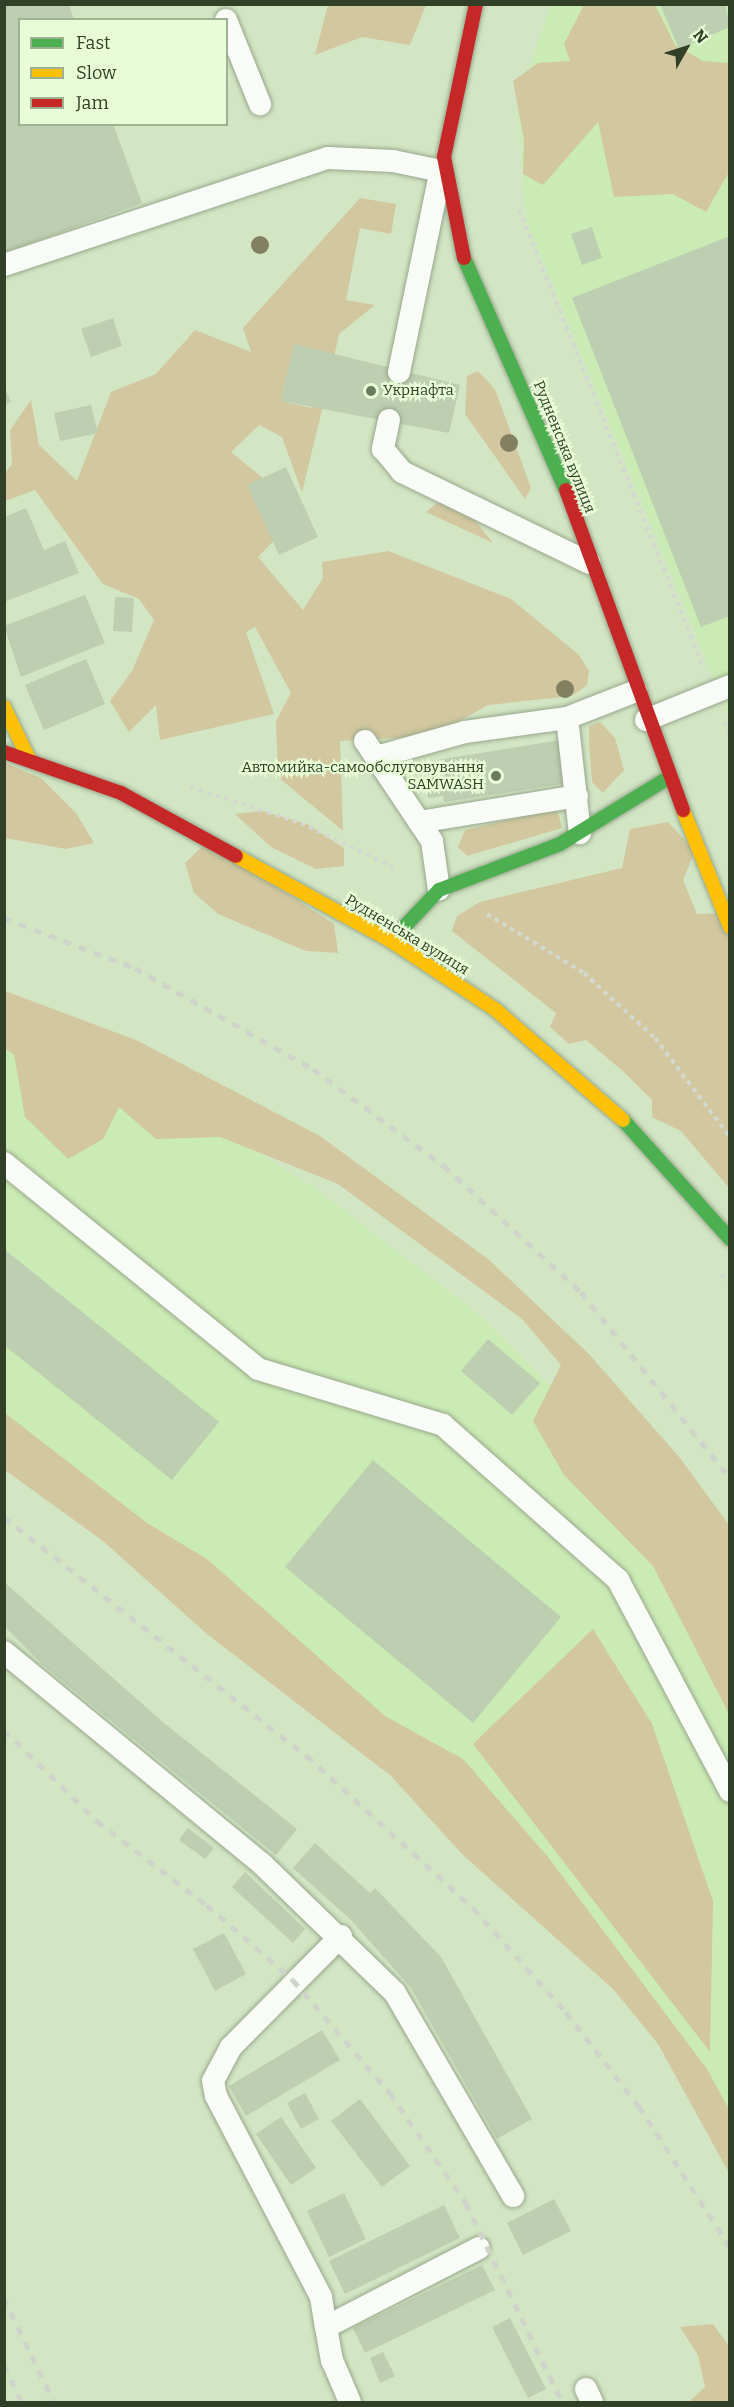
<!DOCTYPE html>
<meta charset="utf-8">
<style>
body{margin:0}
#map{position:relative;width:734px;height:2407px;overflow:hidden;background:#d2e6c4;font-family:Bitter,serif}
div>[style]{position:absolute}
.built>*{inset:0;background:#cbebb4}
.green>*{inset:0;background:#d2c79e}
.building>*{inset:0;background:#bdceb1}
.path>*{height:4px;margin-top:-2px;transform-origin:0;background:repeating-linear-gradient(90deg,#d3d9ce 0 4.5px,transparent 0 9px)}
.roads{filter:drop-shadow(0 0 2px #98a78c) drop-shadow(0 0 2px #98a78c)}
.lane>*{height:22px;margin:-11px;padding:0 11px;transform-origin:11px;border-radius:11px;background:#f8fbf6}
.fast>*{height:14px;margin:-7px;padding:0 7px;transform-origin:7px;border-radius:7px;background:#4caf50}
.slow>*{height:14px;margin:-7px;padding:0 7px;transform-origin:7px;border-radius:7px;background:#ffc107}
.jam>*{height:14px;margin:-7px;padding:0 7px;transform-origin:7px;border-radius:7px;background:#c62828}
.rail>*{height:4.5px;margin-top:-2.25px;transform-origin:0;background:repeating-linear-gradient(90deg,#cfd4ca 0 8px,transparent 0 16px)}
.trees>*{width:18px;height:18px;margin:-9px;border-radius:50%;background:#828060}
.dots>*{width:16px;height:16px;translate:-50% -50%;box-sizing:border-box;border:3px solid #e7fdd7;border-radius:50%}
span{translate:-50% -50%;white-space:nowrap;text-align:center;line-height:1.15;-webkit-text-stroke:4.5px #e7fdd7;paint-order:stroke}
.poi-label{font-size:15px;color:#314026}
.left{translate:0 -50%;text-align:left}
.right{translate:-100% -50%;text-align:right}
.street-label{font-size:15px;color:#314026}
.frame{position:absolute;inset:0;border:6px solid #314026;pointer-events:none}
.legend{position:absolute;left:18px;top:18px;width:210px;height:108px;box-sizing:border-box;background:#e7fdd7;border:2px solid #9eb190;margin:0;padding:8px 10px;list-style:none;font-size:18px;color:#314026}
.legend li{display:flex;align-items:center;gap:12px;height:30px}
.legend b{width:30px;border:2px solid #9eb190}
.north{position:absolute;left:656px;top:18px;width:60px;height:60px;-webkit-text-stroke:4px #e7fdd7;paint-order:stroke;rotate:51deg;font-size:16px;font-weight:700;line-height:24px;text-align:center;color:#314026}
.north::after{content:'';display:block;margin:auto;width:21px;height:27px;background:#314026;clip-path:polygon(50% 0,100% 100%,50% 72%,0 100%)}
</style>
<div id="map">
<div class="built">
<i style="clip-path:polygon(551px 5px,729px 5px,729px 716px,527px 222px,517px 105px)"></i>
<i style="clip-path:polygon(4px 1023px,182px 1105px,316px 1189px,482px 1317px,605px 1441px,729px 1644px,729px 2148px,608px 1960px,5px 1432px)"></i>
</div>
<div class="green">
<i style="clip-path:polygon(328px 5px,328px 4px,426px 5px,410px 45px,362px 37px,315px 55px)"></i>
<i style="clip-path:polygon(584px 5px,655px 5px,675px 45px,703px 61px,729px 63px,729px 172px,706px 212px,673px 194px,614px 197px,598px 122px,543px 185px,523px 174px,524px 140px,513px 81px,538px 63px,570px 61px,564px 44px)"></i>
<i style="clip-path:polygon(360px 198px,396px 204px,391px 234px,360px 228px,346px 300px,375px 305px,339px 334px,334px 357px,294px 344px,282px 396px,281px 401px,311px 408px,312px 403px,323px 406px,302px 492px,282px 437px,259px 425px,231px 452px,269px 483px,289px 525px,258px 557px,303px 610px,323px 578px,322px 562px,388px 551px,511px 599px,579px 655px,589px 671px,587px 685px,572px 696px,488px 705px,432px 736px,340px 741px,343px 831px,278px 777px,276px 721px,291px 693px,255px 627px,246px 632px,274px 714px,160px 740px,156px 705px,129px 732px,110px 701px,132px 671px,154px 620px,139px 599px,103px 584px,35px 490px,5px 501px,5px 473px,12px 464px,10px 430px,31px 400px,39px 445px,77px 481px,111px 392px,156px 374px,195px 330px,251px 352px,243px 328px)"></i>
<i style="clip-path:polygon(478px 371px,495px 389px,531px 488px,525px 499px,465px 414px,467px 376px)"></i>
<i style="clip-path:polygon(437px 503px,463px 505px,493px 543px,426px 512px)"></i>
<i style="clip-path:polygon(600px 722px,615px 738px,624px 770px,603px 793px,592px 782px,589px 742px,589px 726px)"></i>
<i style="clip-path:polygon(5px 763px,41px 778px,76px 813px,94px 843px,66px 849px,5px 838px)"></i>
<i style="clip-path:polygon(550px 810px,558px 812px,562px 828px,467px 856px,458px 847px,465px 830px)"></i>
<i style="clip-path:polygon(262px 811px,307px 824px,344px 848px,344px 866px,316px 869px,271px 847px,235px 814px)"></i>
<i style="clip-path:polygon(668px 822px,695px 851px,683px 880px,697px 914px,729px 913px,729px 1188px,681px 1131px,652px 1117px,652px 1100px,625px 1073px,586px 1040px,569px 1044px,550px 1027px,556px 1013px,452px 931px,457px 916px,480px 902px,622px 868px,630px 829px)"></i>
<i style="clip-path:polygon(207px 842px,334px 924px,338px 953px,306px 951px,218px 914px,194px 893px,185px 863px)"></i>
<i style="clip-path:polygon(5px 991px,136px 1040px,320px 1136px,488px 1259px,589px 1354px,680px 1458px,729px 1525px,729px 1714px,653px 1566px,564px 1475px,533px 1421px,561px 1365px,522px 1319px,338px 1184px,220px 1137px,156px 1139px,119px 1107px,103px 1139px,68px 1159px,25px 1117px,14px 1055px,5px 1048px)"></i>
<i style="clip-path:polygon(5px 1413px,147px 1523px,207px 1559px,385px 1716px,463px 1759px,548px 1857px,707px 2069px,729px 2109px,729px 2173px,658px 2044px,614px 1990px,462px 1854px,391px 1776px,207px 1634px,103px 1541px,5px 1470px)"></i>
<i style="clip-path:polygon(593px 1629px,652px 1724px,713px 1901px,710px 2052px,473px 1744px)"></i>
<i style="clip-path:polygon(713px 2324px,729px 2346px,729px 2402px,689px 2402px,705px 2387px,698px 2355px,680px 2327px)"></i>
</div>
<div class="building">
<i style="clip-path:polygon(4px 4px,69px 4px,74px 20px,20px 20px,20px 124px,113px 124px,142px 203px,6px 252px)"></i>
<i style="clip-path:polygon(660px 4px,725px 4px,730px 27px,679px 49px)"></i>
<i style="clip-path:polygon(592px 227px,602px 258px,582px 265px,571px 234px)"></i>
<i style="clip-path:polygon(730px 236px,730px 616px,701px 627px,572px 298px)"></i>
<i style="clip-path:polygon(113px 318px,122px 346px,91px 357px,81px 329px)"></i>
<i style="clip-path:polygon(294px 344px,460px 385px,449px 433px,281px 401px)"></i>
<i style="clip-path:polygon(4px 386px,11px 402px,4px 405px)"></i>
<i style="clip-path:polygon(91px 405px,98px 433px,60px 441px,54px 413px)"></i>
<i style="clip-path:polygon(286px 467px,318px 537px,279px 555px,247px 485px)"></i>
<i style="clip-path:polygon(26px 508px,44px 550px,65px 541px,79px 573px,4px 602px,4px 517px)"></i>
<i style="clip-path:polygon(85px 595px,105px 643px,21px 677px,4px 626px)"></i>
<i style="clip-path:polygon(115px 597px,134px 598px,132px 632px,113px 631px)"></i>
<i style="clip-path:polygon(86px 659px,105px 704px,44px 730px,25px 685px)"></i>
<i style="clip-path:polygon(561px 740px,568px 783px,444px 802px,443px 796px,428px 798px,424px 769px,438px 766px,437px 760px)"></i>
<i style="clip-path:polygon(4px 1249px,219px 1422px,172px 1480px,4px 1345px)"></i>
<i style="clip-path:polygon(488px 1339px,540px 1383px,512px 1415px,461px 1371px)"></i>
<i style="clip-path:polygon(373px 1460px,561px 1617px,473px 1723px,285px 1567px)"></i>
<i style="clip-path:polygon(4px 1582px,164px 1723px,297px 1829px,276px 1855px,44px 1666px,4px 1626px)"></i>
<i style="clip-path:polygon(188px 1828px,214px 1848px,205px 1859px,179px 1840px)"></i>
<i style="clip-path:polygon(315px 1843px,370px 1893px,375px 1888px,441px 1957px,532px 2119px,497px 2139px,411px 1988px,351px 1920px,293px 1868px)"></i>
<i style="clip-path:polygon(245px 1872px,305px 1929px,293px 1943px,232px 1887px)"></i>
<i style="clip-path:polygon(224px 1933px,246px 1974px,215px 1991px,193px 1949px)"></i>
<i style="clip-path:polygon(322px 2030px,340px 2060px,246px 2116px,229px 2086px)"></i>
<i style="clip-path:polygon(305px 2093px,319px 2119px,301px 2129px,287px 2103px)"></i>
<i style="clip-path:polygon(360px 2099px,410px 2166px,382px 2187px,331px 2121px)"></i>
<i style="clip-path:polygon(281px 2117px,316px 2168px,291px 2185px,256px 2134px)"></i>
<i style="clip-path:polygon(344px 2193px,366px 2239px,329px 2257px,307px 2211px)"></i>
<i style="clip-path:polygon(554px 2199px,571px 2231px,523px 2255px,507px 2223px)"></i>
<i style="clip-path:polygon(444px 2205px,460px 2238px,345px 2294px,329px 2261px)"></i>
<i style="clip-path:polygon(482px 2265px,495px 2290px,365px 2353px,353px 2328px)"></i>
<i style="clip-path:polygon(510px 2318px,546px 2389px,528px 2398px,492px 2327px)"></i>
<i style="clip-path:polygon(383px 2352px,395px 2376px,380px 2383px,370px 2358px)"></i>
</div>
<div class="path">
<i style="left:519px;top:209px;width:490px;rotate:68.1deg"></i>
<i style="left:724px;top:722px;width:15px;rotate:67deg"></i>
<i style="left:190px;top:787px;width:117px;rotate:18deg"></i>
<i style="left:301px;top:823px;width:106px;rotate:25.6deg"></i>
<i style="left:487px;top:914px;width:114px;rotate:31.3deg"></i>
<i style="left:584px;top:973px;width:96px;rotate:42.5deg"></i>
<i style="left:655px;top:1038px;width:124px;rotate:52.9deg"></i>
<i style="left:721px;top:1274px;width:13px;rotate:45deg"></i>
</div>
<div class="roads">
<div class="lane">
<i style="left:226px;top:20px;width:91px;rotate:68deg"></i>
<i style="left:4px;top:265px;width:341px;rotate:-18.3deg"></i>
<i style="left:328px;top:158px;width:65px;rotate:2.6deg"></i>
<i style="left:393px;top:161px;width:49px;rotate:11.8deg"></i>
<i style="left:399px;top:372px;width:206px;rotate:-78.3deg"></i>
<i style="left:389px;top:420px;width:30px;rotate:102deg"></i>
<i style="left:383px;top:449px;width:30px;rotate:50deg"></i>
<i style="left:402px;top:472px;width:208px;rotate:25.9deg"></i>
<i style="left:567px;top:718px;width:116px;rotate:83.6deg"></i>
<i style="left:646px;top:720px;width:91px;rotate:-22deg"></i>
<i style="left:365px;top:741px;width:120px;rotate:56.2deg"></i>
<i style="left:432px;top:841px;width:49px;rotate:81.9deg"></i>
<i style="left:376px;top:757px;width:92px;rotate:-15.7deg"></i>
<i style="left:465px;top:732px;width:103px;rotate:-7.8deg"></i>
<i style="left:567px;top:718px;width:74px;rotate:-21.4deg"></i>
<i style="left:419px;top:822px;width:160px;rotate:-9.3deg"></i>
<i style="left:4px;top:1163px;width:327px;rotate:39deg"></i>
<i style="left:258px;top:1369px;width:193px;rotate:16.8deg"></i>
<i style="left:443px;top:1425px;width:234px;rotate:41.5deg"></i>
<i style="left:618px;top:1580px;width:239px;rotate:62deg"></i>
<i style="left:4px;top:1652px;width:334px;rotate:39.4deg"></i>
<i style="left:262px;top:1864px;width:185px;rotate:44.1deg"></i>
<i style="left:395px;top:1993px;width:235px;rotate:59.8deg"></i>
<i style="left:341px;top:1936px;width:156px;rotate:134.7deg"></i>
<i style="left:231px;top:2047px;width:38px;rotate:118deg"></i>
<i style="left:213px;top:2081px;width:15px;rotate:79deg"></i>
<i style="left:216px;top:2096px;width:227px;rotate:62.4deg"></i>
<i style="left:321px;top:2297px;width:30px;rotate:81deg"></i>
<i style="left:326px;top:2327px;width:172px;rotate:-27.3deg"></i>
<i style="left:326px;top:2327px;width:34px;rotate:80deg"></i>
<i style="left:332px;top:2360px;width:46px;rotate:66.8deg"></i>
<i style="left:586px;top:2389px;width:14px;rotate:65deg"></i>
</div>
<div class="fast">
<i style="left:464px;top:258px;width:253px;rotate:66.3deg"></i>
<i style="left:391px;top:941px;width:70px;rotate:-46.7deg"></i>
<i style="left:439px;top:890px;width:129px;rotate:-20.8deg"></i>
<i style="left:560px;top:844px;width:127px;rotate:-31.4deg"></i>
<i style="left:623px;top:1120px;width:160px;rotate:48deg"></i>
</div>
<div class="slow">
<i style="left:4px;top:707px;width:58px;rotate:64.3deg"></i>
<i style="left:683px;top:810px;width:126px;rotate:68.1deg"></i>
<i style="left:236px;top:856px;width:177px;rotate:28.7deg"></i>
<i style="left:391px;top:941px;width:126px;rotate:33.3deg"></i>
<i style="left:496px;top:1010px;width:168px;rotate:40.9deg"></i>
</div>
<div class="jam">
<i style="left:464px;top:258px;width:103px;rotate:-101.2deg"></i>
<i style="left:444px;top:157px;width:156px;rotate:-78.2deg"></i>
<i style="left:566px;top:490px;width:341px;rotate:69.9deg"></i>
<i style="left:4px;top:752px;width:124px;rotate:19.3deg"></i>
<i style="left:121px;top:793px;width:131px;rotate:28.7deg"></i>
</div>
</div>
<div class="rail">
<i style="left:4px;top:918px;width:140px;rotate:20.9deg"></i>
<i style="left:135px;top:968px;width:205px;rotate:29.6deg"></i>
<i style="left:313px;top:1069px;width:163px;rotate:36.5deg"></i>
<i style="left:444px;top:1166px;width:186px;rotate:42.6deg"></i>
<i style="left:581px;top:1292px;width:238px;rotate:51.3deg"></i>
<i style="left:4px;top:1517px;width:386px;rotate:38.3deg"></i>
<i style="left:307px;top:1756px;width:225px;rotate:42.5deg"></i>
<i style="left:473px;top:1908px;width:140px;rotate:48.2deg"></i>
<i style="left:566px;top:2012px;width:119px;rotate:52.2deg"></i>
<i style="left:639px;top:2106px;width:168px;rotate:57.2deg"></i>
<i style="left:4px;top:1730px;width:130px;rotate:44.4deg"></i>
<i style="left:97px;top:1821px;width:138px;rotate:37.4deg"></i>
<i style="left:207px;top:1905px;width:114px;rotate:41.1deg"></i>
<i style="left:293px;top:1980px;width:149px;rotate:49.4deg"></i>
<i style="left:390px;top:2093px;width:134px;rotate:55.4deg"></i>
<i style="left:466px;top:2203px;width:221px;rotate:64.2deg"></i>
<i style="left:4px;top:2298px;width:115px;rotate:64.3deg"></i>
<i style="left:4px;top:2365px;width:41px;rotate:64.1deg"></i>
</div>
<div class="trees">
<i style="left:260px;top:245px"></i>
<i style="left:509px;top:443px"></i>
<i style="left:565px;top:689px"></i>
</div>
<div class="dots">
<i style="left:371px;top:391px;background:#697a5d"></i>
<i style="left:496px;top:776px;background:#697a5d"></i>
</div>
<div class="poi-label">
<span class="left" style="left:383px;top:391px">Укрнафта</span>
<span class="right" style="left:484px;top:776px">Автомийка-самообслуговування<br>SAMWASH</span>
</div>
<div class="street-label">
<span style="left:564px;top:447px;rotate:68deg">Рудненська вулиця</span>
<span style="left:407px;top:935px;rotate:31deg">Рудненська вулиця</span>
</div>
<div class="frame"></div>
<ul class="legend">
<li><b style="height:8px;background:#4caf50"></b>Fast</li>
<li><b style="height:8px;background:#ffc107"></b>Slow</li>
<li><b style="height:8px;background:#c62828"></b>Jam</li>
</ul>
<div class="north">N</div>
</div>
